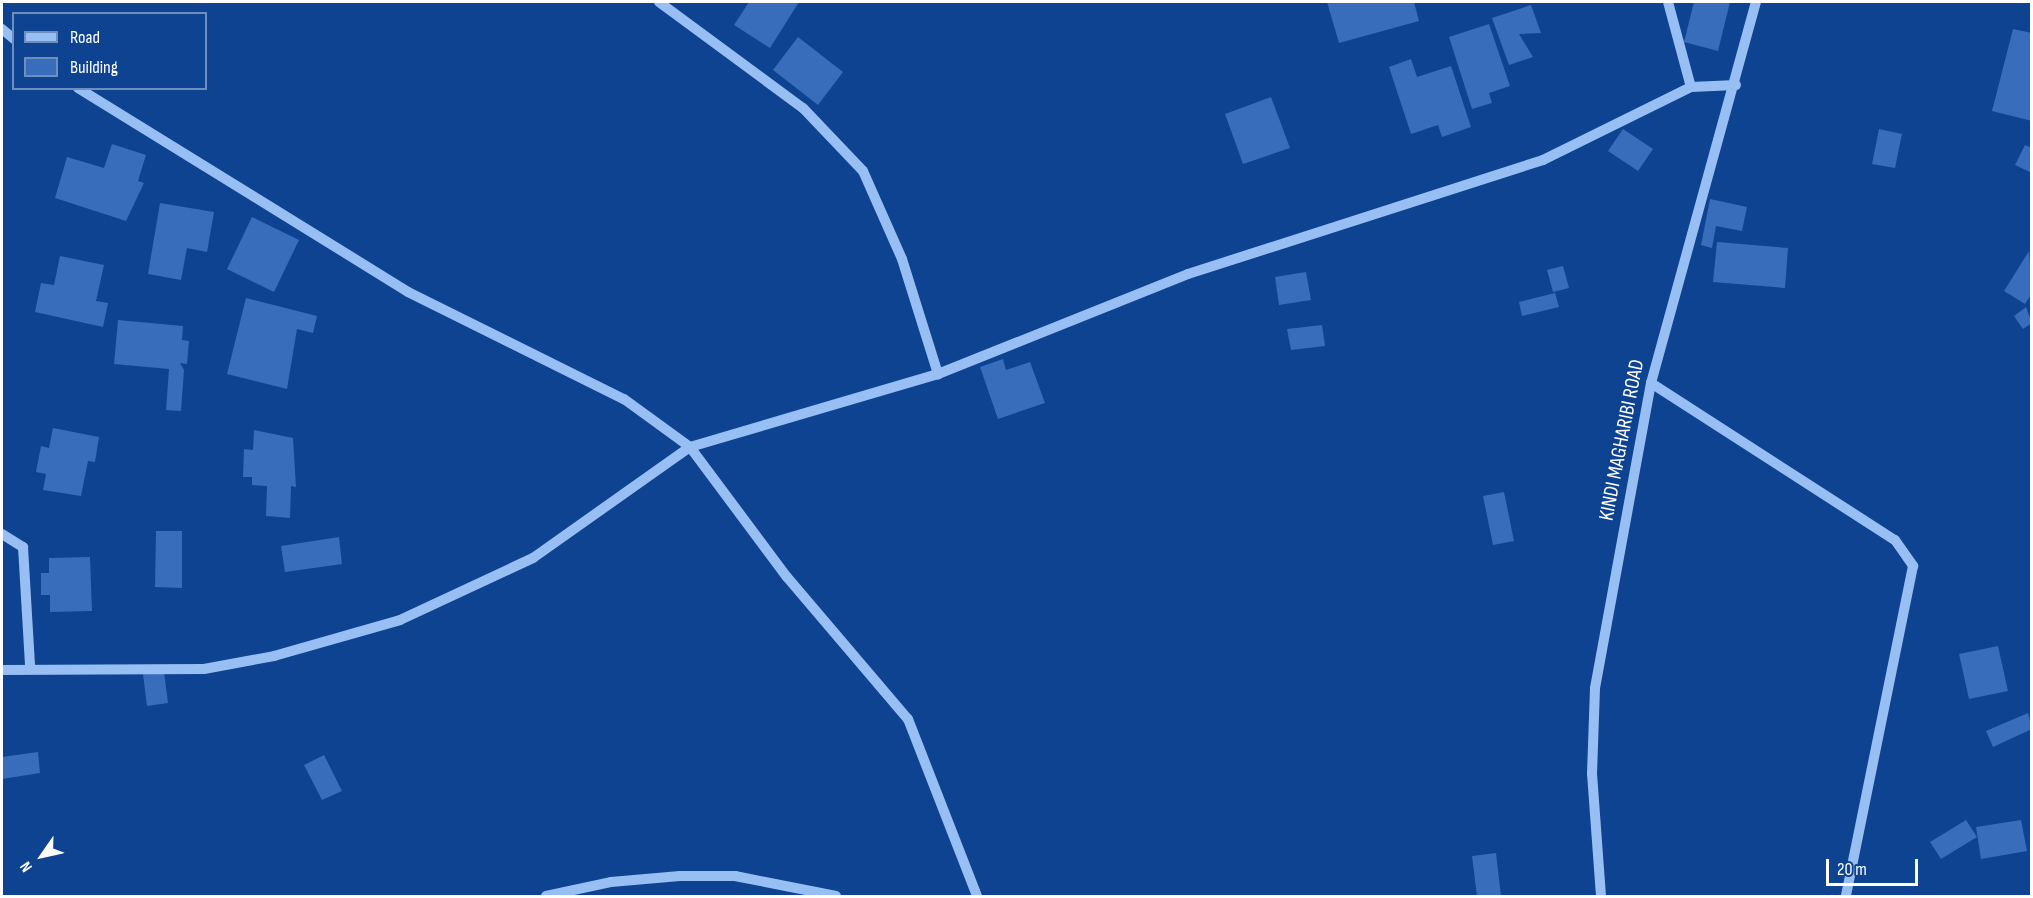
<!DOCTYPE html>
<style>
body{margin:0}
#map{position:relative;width:2033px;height:898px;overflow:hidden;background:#0e4391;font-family:"Sofia Sans Condensed",sans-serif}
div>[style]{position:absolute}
.building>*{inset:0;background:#376dba}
.minor>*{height:10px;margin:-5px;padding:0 5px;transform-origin:5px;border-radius:5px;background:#98bff4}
span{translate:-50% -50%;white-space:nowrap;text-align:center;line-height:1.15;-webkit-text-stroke:4.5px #0e4391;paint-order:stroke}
.street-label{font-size:21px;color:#fff}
.frame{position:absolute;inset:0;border:3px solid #fff;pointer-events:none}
.legend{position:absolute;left:12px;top:12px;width:195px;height:78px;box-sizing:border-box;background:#0e4391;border:2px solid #6e8ebd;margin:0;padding:8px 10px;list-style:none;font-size:18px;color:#fff}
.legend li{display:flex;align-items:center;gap:12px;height:30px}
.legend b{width:30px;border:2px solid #6e8ebd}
.north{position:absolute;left:12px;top:826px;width:60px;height:60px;-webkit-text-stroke:4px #0e4391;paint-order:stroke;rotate:236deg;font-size:16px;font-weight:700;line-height:24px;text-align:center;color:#fff}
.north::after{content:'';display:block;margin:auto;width:21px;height:27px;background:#fff;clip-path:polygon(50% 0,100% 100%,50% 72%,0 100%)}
.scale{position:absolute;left:1826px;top:859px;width:92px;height:27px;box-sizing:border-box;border:3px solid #fff;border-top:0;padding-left:8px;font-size:18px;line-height:21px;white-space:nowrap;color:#fff;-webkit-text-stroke:4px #0e4391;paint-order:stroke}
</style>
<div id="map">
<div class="building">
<i style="clip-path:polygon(749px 2px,799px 2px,770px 48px,734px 25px)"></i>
<i style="clip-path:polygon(1327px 2px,1414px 2px,1419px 21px,1339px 43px)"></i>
<i style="clip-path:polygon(1694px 2px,1730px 2px,1718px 51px,1684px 42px)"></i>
<i style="clip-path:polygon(1531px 5px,1541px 33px,1519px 34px,1533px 57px,1509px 65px,1492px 18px)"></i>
<i style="clip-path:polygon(1489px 24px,1510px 86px,1489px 93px,1492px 103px,1472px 109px,1449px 37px)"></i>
<i style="clip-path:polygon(2013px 29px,2032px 33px,2032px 121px,1992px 111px)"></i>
<i style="clip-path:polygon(798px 37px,843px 72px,818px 105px,773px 70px)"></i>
<i style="clip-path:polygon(1411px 59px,1417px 77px,1451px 66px,1471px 127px,1442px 137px,1438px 125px,1411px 134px,1389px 67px)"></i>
<i style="clip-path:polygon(1271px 97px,1290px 148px,1243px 164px,1225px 114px)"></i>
<i style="clip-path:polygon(1623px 129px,1653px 149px,1638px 171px,1608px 151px)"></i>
<i style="clip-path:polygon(1879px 129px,1902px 134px,1895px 168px,1872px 164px)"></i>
<i style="clip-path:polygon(112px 144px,146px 155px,138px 181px,144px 183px,126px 221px,55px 198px,67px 157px,104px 168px)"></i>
<i style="clip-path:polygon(2025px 145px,2032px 148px,2032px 173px,2015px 165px)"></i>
<i style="clip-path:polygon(1710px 199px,1747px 207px,1742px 231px,1716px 226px,1712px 248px,1701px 245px)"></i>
<i style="clip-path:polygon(160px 203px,214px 212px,207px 252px,187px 248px,181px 280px,148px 274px)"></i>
<i style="clip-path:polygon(252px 217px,299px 240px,274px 292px,227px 269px)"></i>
<i style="clip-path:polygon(1717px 242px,1788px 248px,1785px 288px,1713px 282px)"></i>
<i style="clip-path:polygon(2029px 251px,2032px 293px,2025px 304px,2004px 291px)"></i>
<i style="clip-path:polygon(60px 256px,104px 265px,96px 301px,108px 303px,103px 327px,35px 312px,41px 283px,54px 285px)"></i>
<i style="clip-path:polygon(1563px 266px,1569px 288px,1553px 292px,1547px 270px)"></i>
<i style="clip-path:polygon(1306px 272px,1311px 300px,1279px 305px,1275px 277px)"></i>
<i style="clip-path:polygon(1555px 293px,1559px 307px,1522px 316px,1519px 302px)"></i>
<i style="clip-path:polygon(246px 298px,317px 316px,313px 333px,297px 329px,287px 389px,227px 374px)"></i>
<i style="clip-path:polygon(2026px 307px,2032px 323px,2023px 329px,2014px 316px)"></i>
<i style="clip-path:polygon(118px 320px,183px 326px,182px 340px,189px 341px,187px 364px,180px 363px,184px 370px,181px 411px,166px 410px,169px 369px,114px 364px)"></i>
<i style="clip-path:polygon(1322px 325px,1325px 346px,1291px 350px,1287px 329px)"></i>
<i style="clip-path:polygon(1003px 359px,1006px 370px,1030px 362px,1045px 403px,998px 419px,980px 367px)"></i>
<i style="clip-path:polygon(53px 428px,99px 437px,95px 462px,88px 461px,81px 496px,43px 490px,46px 474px,36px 472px,41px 446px,49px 448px)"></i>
<i style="clip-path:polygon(254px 430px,293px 438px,296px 487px,291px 486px,290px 518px,266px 516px,267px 486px,252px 485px,252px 477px,243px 477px,244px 449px,253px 450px)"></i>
<i style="clip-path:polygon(1504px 492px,1514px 541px,1493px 545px,1483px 496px)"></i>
<i style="clip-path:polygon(156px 531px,182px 531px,182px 588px,155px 587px)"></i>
<i style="clip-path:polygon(339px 537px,342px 564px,285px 572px,281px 546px)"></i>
<i style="clip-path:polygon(90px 557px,92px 611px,50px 612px,50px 595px,41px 595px,41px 573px,49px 573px,49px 558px)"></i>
<i style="clip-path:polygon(1998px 646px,2008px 691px,1969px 699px,1959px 654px)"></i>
<i style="clip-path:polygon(164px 672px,168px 703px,147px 706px,143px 674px)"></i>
<i style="clip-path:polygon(2028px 713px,2032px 729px,1993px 747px,1986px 731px)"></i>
<i style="clip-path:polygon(38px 752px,40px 773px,2px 779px,2px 757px)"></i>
<i style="clip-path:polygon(324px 755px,342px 791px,322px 800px,304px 765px)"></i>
<i style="clip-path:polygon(1966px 820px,1977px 837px,1941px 859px,1930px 842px)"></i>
<i style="clip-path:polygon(2021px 820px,2027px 851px,1981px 859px,1976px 827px)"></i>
<i style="clip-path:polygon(1496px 853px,1501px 896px,1477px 896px,1472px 856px)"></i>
</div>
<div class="minor">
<i style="left:659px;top:2px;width:179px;rotate:36.4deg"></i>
<i style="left:803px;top:108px;width:87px;rotate:46.4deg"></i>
<i style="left:863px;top:171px;width:96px;rotate:66.1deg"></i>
<i style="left:902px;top:259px;width:121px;rotate:72.6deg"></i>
<i style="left:1668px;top:2px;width:88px;rotate:74.9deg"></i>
<i style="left:2px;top:29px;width:16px;rotate:40deg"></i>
<i style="left:78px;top:88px;width:388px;rotate:31.7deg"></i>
<i style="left:408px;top:292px;width:241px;rotate:26.4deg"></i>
<i style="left:624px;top:399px;width:82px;rotate:36deg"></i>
<i style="left:690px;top:447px;width:162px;rotate:53.3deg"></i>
<i style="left:787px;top:577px;width:187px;rotate:49.6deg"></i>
<i style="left:908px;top:719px;width:190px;rotate:68.7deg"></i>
<i style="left:1651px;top:383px;width:290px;rotate:32.8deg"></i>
<i style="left:1895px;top:540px;width:32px;rotate:55deg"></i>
<i style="left:1913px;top:566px;width:337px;rotate:101.5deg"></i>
<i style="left:2px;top:534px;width:25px;rotate:32deg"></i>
<i style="left:23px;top:547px;width:119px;rotate:86.6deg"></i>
<i style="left:2px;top:670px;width:202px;rotate:-0.3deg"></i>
<i style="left:204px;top:669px;width:71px;rotate:-10.5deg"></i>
<i style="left:274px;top:656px;width:131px;rotate:-15.9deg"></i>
<i style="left:400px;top:620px;width:147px;rotate:-25deg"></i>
<i style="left:533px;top:558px;width:192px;rotate:-35.3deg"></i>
<i style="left:690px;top:447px;width:259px;rotate:-16.4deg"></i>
<i style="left:938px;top:374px;width:269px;rotate:-21.8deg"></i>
<i style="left:1188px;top:274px;width:373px;rotate:-17.8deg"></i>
<i style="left:1543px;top:160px;width:165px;rotate:-26.3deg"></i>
<i style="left:1691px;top:87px;width:45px;rotate:-2.5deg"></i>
<i style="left:546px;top:896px;width:66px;rotate:-12.2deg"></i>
<i style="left:611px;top:882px;width:69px;rotate:-5deg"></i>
<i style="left:680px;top:876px;width:55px"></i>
<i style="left:735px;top:876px;width:103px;rotate:11.2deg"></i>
<i style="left:1601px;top:896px;width:122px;rotate:-94.2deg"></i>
<i style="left:1592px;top:774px;width:86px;rotate:-88deg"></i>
<i style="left:1595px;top:688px;width:310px;rotate:-79.6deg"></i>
<i style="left:1651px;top:383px;width:395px;rotate:-74.6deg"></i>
</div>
<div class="street-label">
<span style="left:1622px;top:440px;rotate:-79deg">KINDI MAGHARIBI ROAD</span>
</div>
<div class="frame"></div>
<ul class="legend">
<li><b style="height:8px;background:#98bff4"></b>Road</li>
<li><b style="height:16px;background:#376dba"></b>Building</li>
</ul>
<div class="north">N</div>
<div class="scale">20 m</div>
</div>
